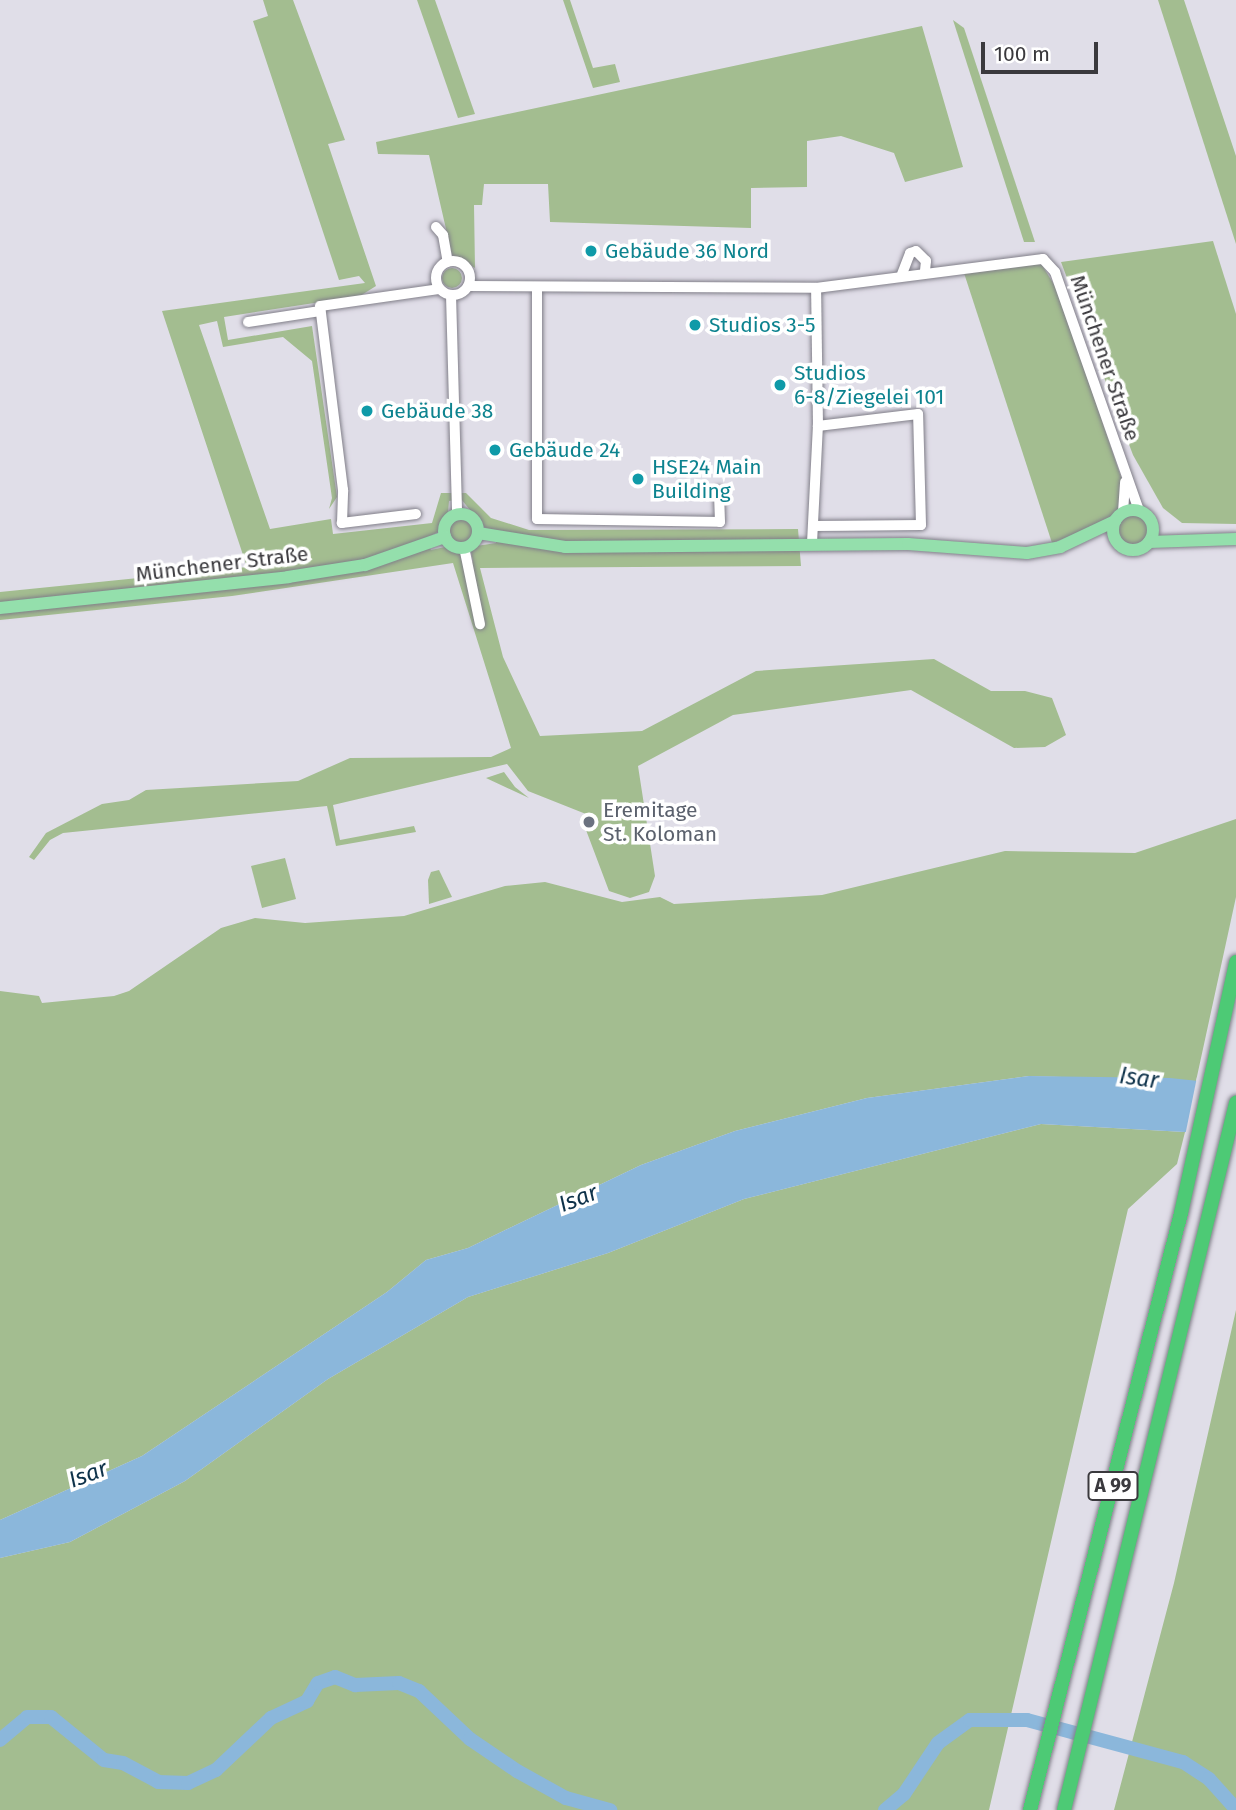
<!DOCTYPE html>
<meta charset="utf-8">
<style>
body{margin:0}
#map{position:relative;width:1236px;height:1810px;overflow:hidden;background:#e0dee8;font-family:"Fira Sans",sans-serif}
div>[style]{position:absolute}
.green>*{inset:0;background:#a3bd90}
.round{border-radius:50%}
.water>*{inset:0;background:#8bb7db}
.pier>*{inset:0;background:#e0dee8}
.river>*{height:14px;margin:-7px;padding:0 7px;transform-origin:7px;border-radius:7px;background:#8bb7db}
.roads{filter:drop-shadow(0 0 2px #817f89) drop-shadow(0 0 2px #817f89)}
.minor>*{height:10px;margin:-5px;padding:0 5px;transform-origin:5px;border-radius:5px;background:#fff}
.minor>.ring{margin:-5px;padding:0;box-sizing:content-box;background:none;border:10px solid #fff;border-radius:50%}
.major>*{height:12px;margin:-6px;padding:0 6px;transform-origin:6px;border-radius:6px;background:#94dfac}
.major>.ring{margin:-6px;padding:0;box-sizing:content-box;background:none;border:12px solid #94dfac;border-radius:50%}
.highway>*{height:14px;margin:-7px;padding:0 7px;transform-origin:7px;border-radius:7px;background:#4dca75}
.dots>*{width:19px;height:19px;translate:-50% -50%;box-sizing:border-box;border:4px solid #fff;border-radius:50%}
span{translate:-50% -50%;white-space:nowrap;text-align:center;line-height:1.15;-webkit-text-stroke:7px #fff;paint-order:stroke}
.shield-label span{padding:2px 5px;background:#fff;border:2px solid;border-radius:5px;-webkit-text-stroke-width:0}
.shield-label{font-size:19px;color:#3a393d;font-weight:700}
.culture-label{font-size:21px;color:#0d838f}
.left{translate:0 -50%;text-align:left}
.street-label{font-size:21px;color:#3a393d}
.worship-label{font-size:21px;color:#5b616d}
.water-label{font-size:23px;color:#0e324a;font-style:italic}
.scale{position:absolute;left:981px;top:42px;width:117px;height:32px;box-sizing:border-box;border:4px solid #3a393d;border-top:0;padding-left:9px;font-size:21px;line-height:24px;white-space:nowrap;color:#3a393d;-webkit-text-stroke:5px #fff;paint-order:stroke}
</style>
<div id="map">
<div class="green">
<i style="clip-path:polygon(evenodd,263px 0,293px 0,345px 140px,328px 144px,376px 286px,360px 296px,224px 317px,228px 340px,312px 326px,337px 497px,329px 509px,332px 498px,312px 361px,283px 337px,223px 347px,217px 321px,199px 325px,270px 529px,331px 519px,333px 534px,432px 523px,441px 493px,466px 493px,491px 518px,529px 530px,798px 529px,801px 566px,480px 568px,503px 657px,540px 736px,642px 731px,756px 671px,934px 659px,991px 691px,1025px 691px,1052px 698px,1066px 735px,1045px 747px,1014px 748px,911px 690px,733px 715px,638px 766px,655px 876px,649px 892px,630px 898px,609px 891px,586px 830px,597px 822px,596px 818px,528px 791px,507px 764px,333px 805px,340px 840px,414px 826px,416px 832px,336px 846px,327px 806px,63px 833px,50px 840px,34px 860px,29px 857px,46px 833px,102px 804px,129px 800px,146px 790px,298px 781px,350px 758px,491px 757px,511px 748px,453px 563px,232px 596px,0 620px,0 592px,247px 567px,162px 311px,365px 283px,359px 276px,339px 280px,253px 21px,268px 16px,263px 0,461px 499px,484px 527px,497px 532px,496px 543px,476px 546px,471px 551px,473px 562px,466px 563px,461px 553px,445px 547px,431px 550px,426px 539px,439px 531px,448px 513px,449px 501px,461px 499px)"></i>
<i style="clip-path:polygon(417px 0,435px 0,475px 114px,458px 118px)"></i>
<i style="clip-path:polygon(563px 0,570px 0,593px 68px,615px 64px,620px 82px,593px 88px)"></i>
<i style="clip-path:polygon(1158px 0,1184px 0,1236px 156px,1236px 244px)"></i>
<i style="clip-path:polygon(953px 20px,964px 28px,1035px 242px,1024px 242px)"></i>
<i style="clip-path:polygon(922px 26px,963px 167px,905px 182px,894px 153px,841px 136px,807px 141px,807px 187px,751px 188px,751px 228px,550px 222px,548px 184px,484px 184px,482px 205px,474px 205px,475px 268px,452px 255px,429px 155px,378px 154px,376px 142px)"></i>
<i style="clip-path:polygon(1213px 241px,1236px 314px,1236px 524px,1182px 523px,1163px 508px,1133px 455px,1061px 262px)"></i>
<i style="clip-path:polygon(1031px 262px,1042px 265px,1058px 291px,1122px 480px,1121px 506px,1109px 521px,1052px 543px,964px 273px)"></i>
<i class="round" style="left:442px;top:268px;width:20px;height:20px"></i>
<i class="round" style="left:1118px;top:514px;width:30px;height:30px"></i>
<i class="round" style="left:449px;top:519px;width:24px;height:24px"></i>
<i style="clip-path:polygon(504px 772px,515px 787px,529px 798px,486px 778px)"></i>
<i style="clip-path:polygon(1236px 819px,1236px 897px,1196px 1081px,1029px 1076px,867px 1098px,735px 1131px,641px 1165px,468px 1248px,426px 1260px,387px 1292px,142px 1456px,0 1520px,0 991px,39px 996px,42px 1003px,114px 996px,129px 991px,221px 928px,255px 918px,305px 923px,404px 916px,505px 886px,545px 882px,622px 902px,660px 897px,674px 904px,822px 895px,1005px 851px,1135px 853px)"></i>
<i style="clip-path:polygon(285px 858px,296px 899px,262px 908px,251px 866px)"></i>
<i style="clip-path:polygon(439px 870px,452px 897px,429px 904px,428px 880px,431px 872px)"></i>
<i style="clip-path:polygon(1041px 1124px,1185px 1132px,1177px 1164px,1128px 1209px,989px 1810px,0 1810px,0 1558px,70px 1542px,185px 1481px,328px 1379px,468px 1297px,608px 1253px,744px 1199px)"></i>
<i style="clip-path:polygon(1236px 1310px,1236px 1810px,1114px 1810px,1174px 1583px)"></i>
</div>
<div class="water">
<i style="clip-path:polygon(1029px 1076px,1170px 1078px,1236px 1085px,1236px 1142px,1185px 1132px,1041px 1124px,744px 1199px,608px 1253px,468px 1297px,328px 1379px,185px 1481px,70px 1542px,0 1558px,0 1520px,142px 1456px,387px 1292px,426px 1260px,468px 1248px,641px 1165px,735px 1131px,867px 1098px)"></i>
</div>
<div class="pier">
<i style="clip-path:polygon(1197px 1077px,1236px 1082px,1236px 1146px,1185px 1136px)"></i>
</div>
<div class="river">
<i style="left:0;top:1740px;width:35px;rotate:-40deg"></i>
<i style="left:27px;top:1717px;width:24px"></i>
<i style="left:51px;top:1717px;width:68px;rotate:39.1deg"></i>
<i style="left:104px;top:1760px;width:19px;rotate:9deg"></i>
<i style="left:123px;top:1763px;width:40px;rotate:28deg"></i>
<i style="left:158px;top:1782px;width:30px;rotate:2deg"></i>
<i style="left:188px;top:1783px;width:31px;rotate:-25deg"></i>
<i style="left:216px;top:1770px;width:76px;rotate:-43.4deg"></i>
<i style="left:271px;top:1718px;width:40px;rotate:-25deg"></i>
<i style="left:307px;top:1701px;width:21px;rotate:-59deg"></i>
<i style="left:318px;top:1683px;width:18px;rotate:-19deg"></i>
<i style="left:335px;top:1677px;width:22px;rotate:22deg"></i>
<i style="left:355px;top:1685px;width:44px;rotate:-2.6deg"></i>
<i style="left:399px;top:1683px;width:22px;rotate:22deg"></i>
<i style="left:419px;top:1691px;width:70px;rotate:43.3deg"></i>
<i style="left:470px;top:1739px;width:57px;rotate:34.2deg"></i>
<i style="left:517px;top:1771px;width:56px;rotate:28.9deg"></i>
<i style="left:566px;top:1798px;width:46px;rotate:15.3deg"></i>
<i style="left:885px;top:1810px;width:25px;rotate:-40deg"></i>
<i style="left:904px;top:1794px;width:61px;rotate:-56.3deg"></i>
<i style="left:938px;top:1743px;width:39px;rotate:-36deg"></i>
<i style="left:970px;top:1720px;width:57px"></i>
<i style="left:1027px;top:1720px;width:162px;rotate:15.1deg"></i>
<i style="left:1183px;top:1762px;width:31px;rotate:33deg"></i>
<i style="left:1209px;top:1779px;width:40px;rotate:48deg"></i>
</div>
<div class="roads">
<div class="minor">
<i style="left:436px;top:227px;width:11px;rotate:49deg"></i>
<i style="left:443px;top:235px;width:27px;rotate:80deg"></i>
<i class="ring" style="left:436px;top:261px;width:24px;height:24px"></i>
<i style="left:902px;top:274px;width:22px;rotate:-69deg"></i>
<i style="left:910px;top:253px;width:6px;rotate:-18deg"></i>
<i style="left:916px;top:251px;width:14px;rotate:45deg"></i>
<i style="left:926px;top:261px;width:10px;rotate:96deg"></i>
<i style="left:468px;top:286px;width:348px;rotate:0.3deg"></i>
<i style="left:816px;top:288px;width:229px;rotate:-7.3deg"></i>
<i style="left:1043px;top:259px;width:18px;rotate:47deg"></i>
<i style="left:1055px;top:272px;width:252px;rotate:70.6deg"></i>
<i style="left:537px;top:289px;width:230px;rotate:90deg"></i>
<i style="left:537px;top:519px;width:183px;rotate:0.9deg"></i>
<i style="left:720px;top:522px;width:31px;rotate:-92deg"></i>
<i style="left:451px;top:295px;width:219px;rotate:88.4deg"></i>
<i style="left:248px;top:322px;width:73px;rotate:-8.7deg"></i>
<i style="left:1123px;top:512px;width:30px;rotate:-86deg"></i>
<i style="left:416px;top:514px;width:75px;rotate:173.1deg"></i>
<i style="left:342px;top:523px;width:33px;rotate:-88deg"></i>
<i style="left:343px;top:490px;width:185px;rotate:-97.1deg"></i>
<i style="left:320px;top:306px;width:120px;rotate:-8.1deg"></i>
<i style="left:813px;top:526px;width:108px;rotate:-0.5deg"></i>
<i style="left:921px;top:525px;width:111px;rotate:-91.5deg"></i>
<i style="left:918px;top:414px;width:101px;rotate:173.2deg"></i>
<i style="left:812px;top:543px;width:117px;rotate:-87.1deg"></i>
<i style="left:818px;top:426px;width:138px;rotate:-90.8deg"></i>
<i style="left:464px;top:547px;width:79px;rotate:78.3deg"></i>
</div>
<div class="major">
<i class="ring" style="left:1113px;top:510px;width:28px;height:28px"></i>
<i class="ring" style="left:444px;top:514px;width:22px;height:22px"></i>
<i style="left:478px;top:533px;width:88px;rotate:9.1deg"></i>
<i style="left:565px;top:547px;width:343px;rotate:-0.5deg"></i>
<i style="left:908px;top:544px;width:119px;rotate:4.3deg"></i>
<i style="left:1027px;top:553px;width:34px;rotate:-10deg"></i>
<i style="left:1060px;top:547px;width:61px;rotate:-25.3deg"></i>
<i style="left:1149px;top:542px;width:87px;rotate:-2deg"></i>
<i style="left:0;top:608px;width:290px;rotate:-6.1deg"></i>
<i style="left:288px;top:577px;width:78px;rotate:-8.9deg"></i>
<i style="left:365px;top:565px;width:85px;rotate:-19.3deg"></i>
</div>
<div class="highway">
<i style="left:1030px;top:1810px;width:616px;rotate:-75.81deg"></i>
<i style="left:1181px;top:1213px;width:257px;rotate:-77.6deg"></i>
<i style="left:1064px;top:1810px;width:728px;rotate:-76.33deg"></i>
</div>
</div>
<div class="dots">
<i style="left:591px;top:251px;background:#0f9aa8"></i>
<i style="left:695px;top:325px;background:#0f9aa8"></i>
<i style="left:780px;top:385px;background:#0f9aa8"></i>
<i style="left:367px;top:411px;background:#0f9aa8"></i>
<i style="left:495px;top:450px;background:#0f9aa8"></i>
<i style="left:638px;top:479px;background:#0f9aa8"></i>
<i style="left:589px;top:822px;background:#6b7280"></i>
</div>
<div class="shield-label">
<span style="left:1113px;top:1486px">A 99</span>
</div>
<div class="culture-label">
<span class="left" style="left:605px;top:251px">Gebäude 36 Nord</span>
<span class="left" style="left:709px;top:325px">Studios 3-5</span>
<span class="left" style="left:794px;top:385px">Studios<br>6-8/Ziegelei 101</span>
<span class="left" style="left:381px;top:411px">Gebäude 38</span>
<span class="left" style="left:509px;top:450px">Gebäude 24</span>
<span class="left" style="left:652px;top:479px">HSE24 Main<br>Building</span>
</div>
<div class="street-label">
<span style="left:1105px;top:358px;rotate:71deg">Münchener Straße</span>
<span style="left:222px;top:564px;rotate:-7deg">Münchener Straße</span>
</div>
<div class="worship-label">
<span class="left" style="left:603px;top:822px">Eremitage<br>St. Koloman</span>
</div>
<div class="water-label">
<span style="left:1139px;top:1078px;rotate:8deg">Isar</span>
<span style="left:578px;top:1198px;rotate:-21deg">Isar</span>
<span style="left:88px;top:1474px;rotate:-20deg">Isar</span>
</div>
<div class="scale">100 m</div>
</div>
